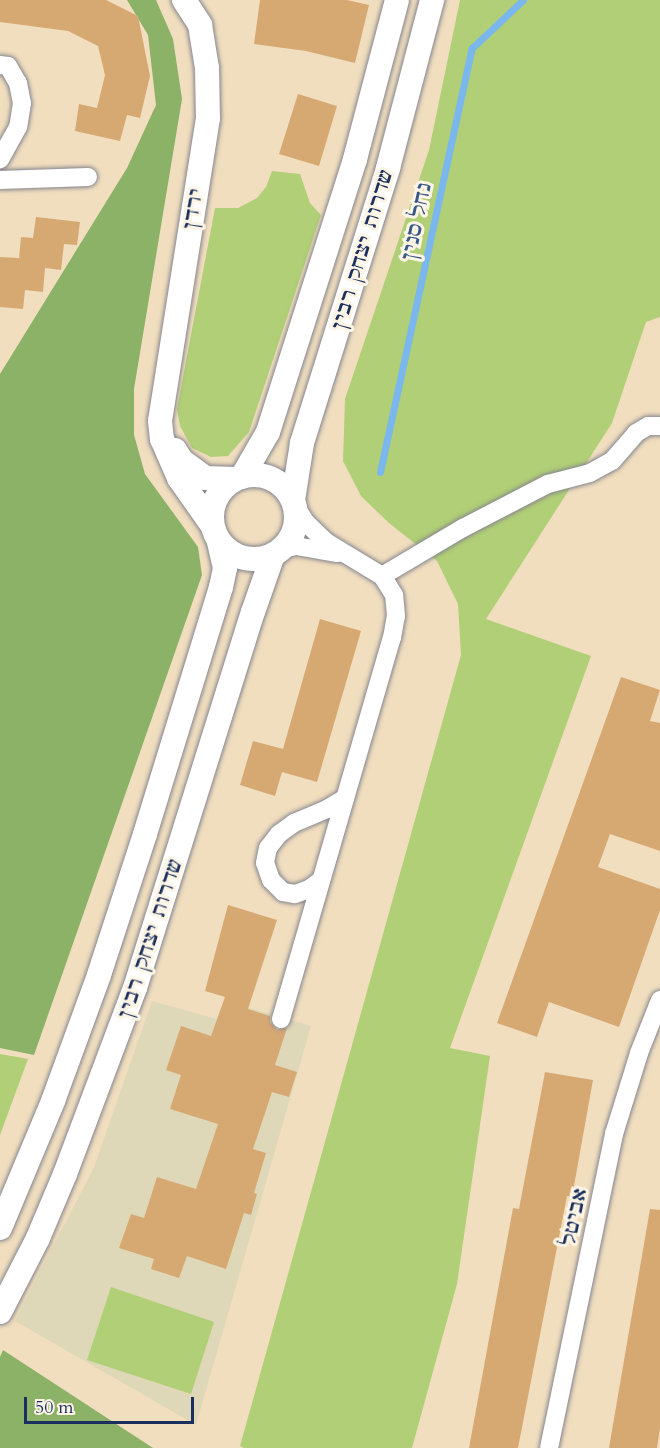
<!DOCTYPE html>
<meta charset="utf-8">
<style>
body{margin:0}
#map{position:relative;width:660px;height:1448px;overflow:hidden;background:#f1debf;font-family:Cardo,"Frank Ruhl Libre",serif}
div>[style]{position:absolute}
.built>*{inset:0;background:#dfd8b8}
.green>*{inset:0;background:#b1cf76}
.forest>*{inset:0;background:#8cb267}
.stream>*{height:7px;margin:-3.5px;padding:0 3.5px;transform-origin:3.5px;border-radius:3.5px;background:#7ab7ed}
.building>*{inset:0;background:#d6a973}
.roads{filter:drop-shadow(0 0 2px #86868e) drop-shadow(0 0 2px #86868e)}
.street>*{height:18px;margin:-9px;padding:0 9px;transform-origin:9px;border-radius:9px;background:#fff}
.secondary>*{height:24px;margin:-12px;padding:0 12px;transform-origin:12px;border-radius:12px;background:#fff}
.secondary>.ring{margin:-12px;padding:0;box-sizing:content-box;background:none;border:24px solid #fff;border-radius:50%}
span{translate:-50% -50%;white-space:nowrap;text-align:center;line-height:1.15;-webkit-text-stroke:6px #fcf5e5;paint-order:stroke}
.street-label{font-size:20px;color:#1b2f5e}
.water-label{font-size:21px;color:#385889;font-style:italic}
.scale{position:absolute;left:24px;top:1397px;width:170px;height:27px;box-sizing:border-box;border:3px solid #1b2f5e;border-top:0;padding-left:8px;font-size:18px;line-height:21px;white-space:nowrap;color:#1b2f5e;-webkit-text-stroke:4px #fcf5e5;paint-order:stroke}
</style>
<div id="map">
<div class="built">
<i style="clip-path:polygon(152px 1001px,228px 1022px,236px 1004px,311px 1026px,196px 1425px,15px 1321px,94px 1167px)"></i>
</div>
<div class="green">
<i style="clip-path:polygon(460px 0,660px 0,660px 317px,646px 322px,612px 423px,486px 619px,591px 656px,450px 1048px,490px 1056px,457px 1284px,412px 1448px,244px 1448px,240px 1446px,461px 655px,458px 604px,437px 561px,389px 523px,361px 496px,343px 461px,345px 399px,429px 150px)"></i>
<i style="clip-path:polygon(272px 171px,300px 174px,310px 203px,321px 215px,249px 432px,228px 456px,211px 457px,192px 448px,180px 426px,177px 409px,215px 208px,238px 208px,257px 198px,266px 187px)"></i>
<i style="clip-path:polygon(0 1054px,28px 1059px,0 1135px)"></i>
<i style="clip-path:polygon(111px 1287px,214px 1322px,191px 1394px,87px 1360px)"></i>
</div>
<div class="forest">
<i style="clip-path:polygon(127px 0,156px 0,173px 39px,182px 99px,134px 389px,134px 435px,145px 474px,198px 547px,202px 575px,34px 1055px,0 1048px,0 374px,127px 168px,156px 105px,148px 35px)"></i>
<i style="clip-path:polygon(3px 1350px,153px 1448px,0 1448px,0 1357px)"></i>
</div>
<div class="stream">
<i style="left:380px;top:472px;width:434px;rotate:-77.8deg"></i>
<i style="left:472px;top:48px;width:70px;rotate:-43.3deg"></i>
</div>
<div class="building">
<i style="clip-path:polygon(0 0,106px 0,138px 16px,150px 76px,140px 118px,127px 115px,120px 141px,75px 131px,79px 104px,97px 108px,105px 75px,98px 46px,68px 31px,0 22px)"></i>
<i style="clip-path:polygon(260px 0,347px 0,369px 5px,355px 63px,306px 51px,254px 44px)"></i>
<i style="clip-path:polygon(298px 94px,337px 106px,319px 166px,279px 154px)"></i>
<i style="clip-path:polygon(36px 217px,80px 222px,77px 245px,64px 244px,61px 270px,45px 268px,43px 292px,25px 290px,23px 309px,0 307px,0 257px,19px 258px,21px 237px,33px 238px)"></i>
<i style="clip-path:polygon(320px 619px,361px 631px,317px 782px,282px 772px,275px 796px,240px 785px,253px 741px,283px 749px)"></i>
<i style="clip-path:polygon(621px 677px,660px 690px,650px 721px,660px 723px,660px 851px,610px 834px,598px 867px,660px 889px,660px 910px,619px 1027px,549px 1002px,537px 1037px,497px 1023px)"></i>
<i style="clip-path:polygon(228px 905px,277px 920px,248px 1009px,270px 1016px,270px 1022px,277px 1030px,287px 1028px,275px 1065px,297px 1072px,289px 1097px,272px 1092px,253px 1149px,266px 1153px,254px 1193px,257px 1194px,251px 1215px,244px 1213px,226px 1269px,187px 1256px,179px 1278px,151px 1269px,154px 1259px,119px 1248px,131px 1214px,144px 1218px,157px 1177px,196px 1189px,218px 1124px,170px 1109px,181px 1075px,166px 1070px,181px 1026px,211px 1036px,225px 997px,205px 991px)"></i>
<i style="clip-path:polygon(545px 1072px,593px 1080px,572px 1197px,567px 1196px,518px 1448px,469px 1448px,513px 1208px,519px 1209px)"></i>
<i style="clip-path:polygon(650px 1209px,660px 1210px,660px 1428px,657px 1448px,609px 1448px)"></i>
</div>
<div class="roads">
<div class="street">
<i style="left:0;top:65px;width:8px;rotate:7deg"></i>
<i style="left:8px;top:66px;width:20px;rotate:60deg"></i>
<i style="left:18px;top:83px;width:20px;rotate:79deg"></i>
<i style="left:22px;top:103px;width:24px;rotate:99deg"></i>
<i style="left:18px;top:127px;width:37px;rotate:119deg"></i>
<i style="left:0;top:180px;width:88px;rotate:-2deg"></i>
<i style="left:283px;top:549px;width:13px;rotate:-13deg"></i>
<i style="left:296px;top:546px;width:42px;rotate:9.7deg"></i>
<i style="left:382px;top:576px;width:94px;rotate:-30.7deg"></i>
<i style="left:463px;top:528px;width:96px;rotate:-27.4deg"></i>
<i style="left:548px;top:484px;width:43px;rotate:-14.7deg"></i>
<i style="left:590px;top:473px;width:25px;rotate:-29deg"></i>
<i style="left:612px;top:461px;width:37px;rotate:-49deg"></i>
<i style="left:636px;top:433px;width:14px;rotate:-30deg"></i>
<i style="left:648px;top:426px;width:12px"></i>
<i style="left:320px;top:881px;width:14px;rotate:144deg"></i>
<i style="left:309px;top:889px;width:15px;rotate:160deg"></i>
<i style="left:295px;top:894px;width:12px;rotate:-171deg"></i>
<i style="left:283px;top:892px;width:17px;rotate:-135deg"></i>
<i style="left:271px;top:880px;width:18px;rotate:-109deg"></i>
<i style="left:265px;top:863px;width:15px;rotate:-79deg"></i>
<i style="left:268px;top:848px;width:18px;rotate:-52deg"></i>
<i style="left:279px;top:834px;width:19px;rotate:-36deg"></i>
<i style="left:294px;top:823px;width:36px;rotate:-23deg"></i>
<i style="left:327px;top:809px;width:21px;rotate:-31deg"></i>
<i style="left:281px;top:1019px;width:397px;rotate:-73.8deg"></i>
<i style="left:392px;top:638px;width:22px;rotate:-80deg"></i>
<i style="left:396px;top:616px;width:21px;rotate:-95deg"></i>
<i style="left:394px;top:595px;width:22px;rotate:-122deg"></i>
<i style="left:382px;top:576px;width:66px;rotate:-148.7deg"></i>
<i style="left:326px;top:542px;width:28px;rotate:-136deg"></i>
<i style="left:306px;top:523px;width:19px;rotate:-122deg"></i>
<i style="left:549px;top:1448px;width:321px;rotate:-78.3deg"></i>
<i style="left:614px;top:1134px;width:85px;rotate:-72.8deg"></i>
<i style="left:639px;top:1053px;width:57px;rotate:-68.4deg"></i>
</div>
<div class="secondary">
<i style="left:184px;top:0;width:30px;rotate:57deg"></i>
<i style="left:200px;top:25px;width:44px;rotate:80.8deg"></i>
<i style="left:207px;top:68px;width:50px;rotate:88.9deg"></i>
<i style="left:208px;top:118px;width:307px;rotate:99deg"></i>
<i style="left:160px;top:421px;width:18px;rotate:84deg"></i>
<i style="left:162px;top:439px;width:43px;rotate:66.4deg"></i>
<i style="left:179px;top:478px;width:57px;rotate:54.9deg"></i>
<i style="left:175px;top:450px;width:13px;rotate:58deg"></i>
<i style="left:182px;top:461px;width:29px;rotate:36deg"></i>
<i style="left:205px;top:478px;width:30px;rotate:2deg"></i>
<i class="ring" style="left:212px;top:475px;width:60px;height:60px"></i>
<i style="left:242px;top:477px;width:52px;rotate:-60deg"></i>
<i style="left:268px;top:432px;width:287px;rotate:-72.3deg"></i>
<i style="left:355px;top:159px;width:164px;rotate:-75.2deg"></i>
<i style="left:293px;top:500px;width:58px;rotate:-81deg"></i>
<i style="left:302px;top:443px;width:288px;rotate:-72.6deg"></i>
<i style="left:388px;top:168px;width:174px;rotate:-75.3deg"></i>
<i style="left:0;top:1228px;width:138px;rotate:-67.3deg"></i>
<i style="left:53px;top:1101px;width:134px;rotate:-69.9deg"></i>
<i style="left:99px;top:975px;width:148px;rotate:-71.9deg"></i>
<i style="left:145px;top:834px;width:258px;rotate:-72.9deg"></i>
<i style="left:221px;top:587px;width:19px;rotate:-78deg"></i>
<i style="left:225px;top:568px;width:27px;rotate:-103deg"></i>
<i style="left:0;top:1312px;width:83px;rotate:-62.8deg"></i>
<i style="left:38px;top:1238px;width:69px;rotate:-67.1deg"></i>
<i style="left:65px;top:1174px;width:199px;rotate:-69.4deg"></i>
<i style="left:135px;top:988px;width:394px;rotate:-72.6deg"></i>
<i style="left:253px;top:612px;width:60px;rotate:-70.7deg"></i>
</div>
</div>
<div class="street-label">
<span style="left:193px;top:209px;rotate:-81deg">ירדן</span>
<span style="left:362px;top:250px;rotate:-73deg">שדרות יצחק רבין</span>
<span style="left:150px;top:939px;rotate:-72deg">שדרות יצחק רבין</span>
<span style="left:574px;top:1217px;rotate:-78deg">אביטל</span>
</div>
<div class="water-label">
<span style="left:417px;top:222px;rotate:-78deg">נחל סנין</span>
</div>
<div class="scale">50 m</div>
</div>
